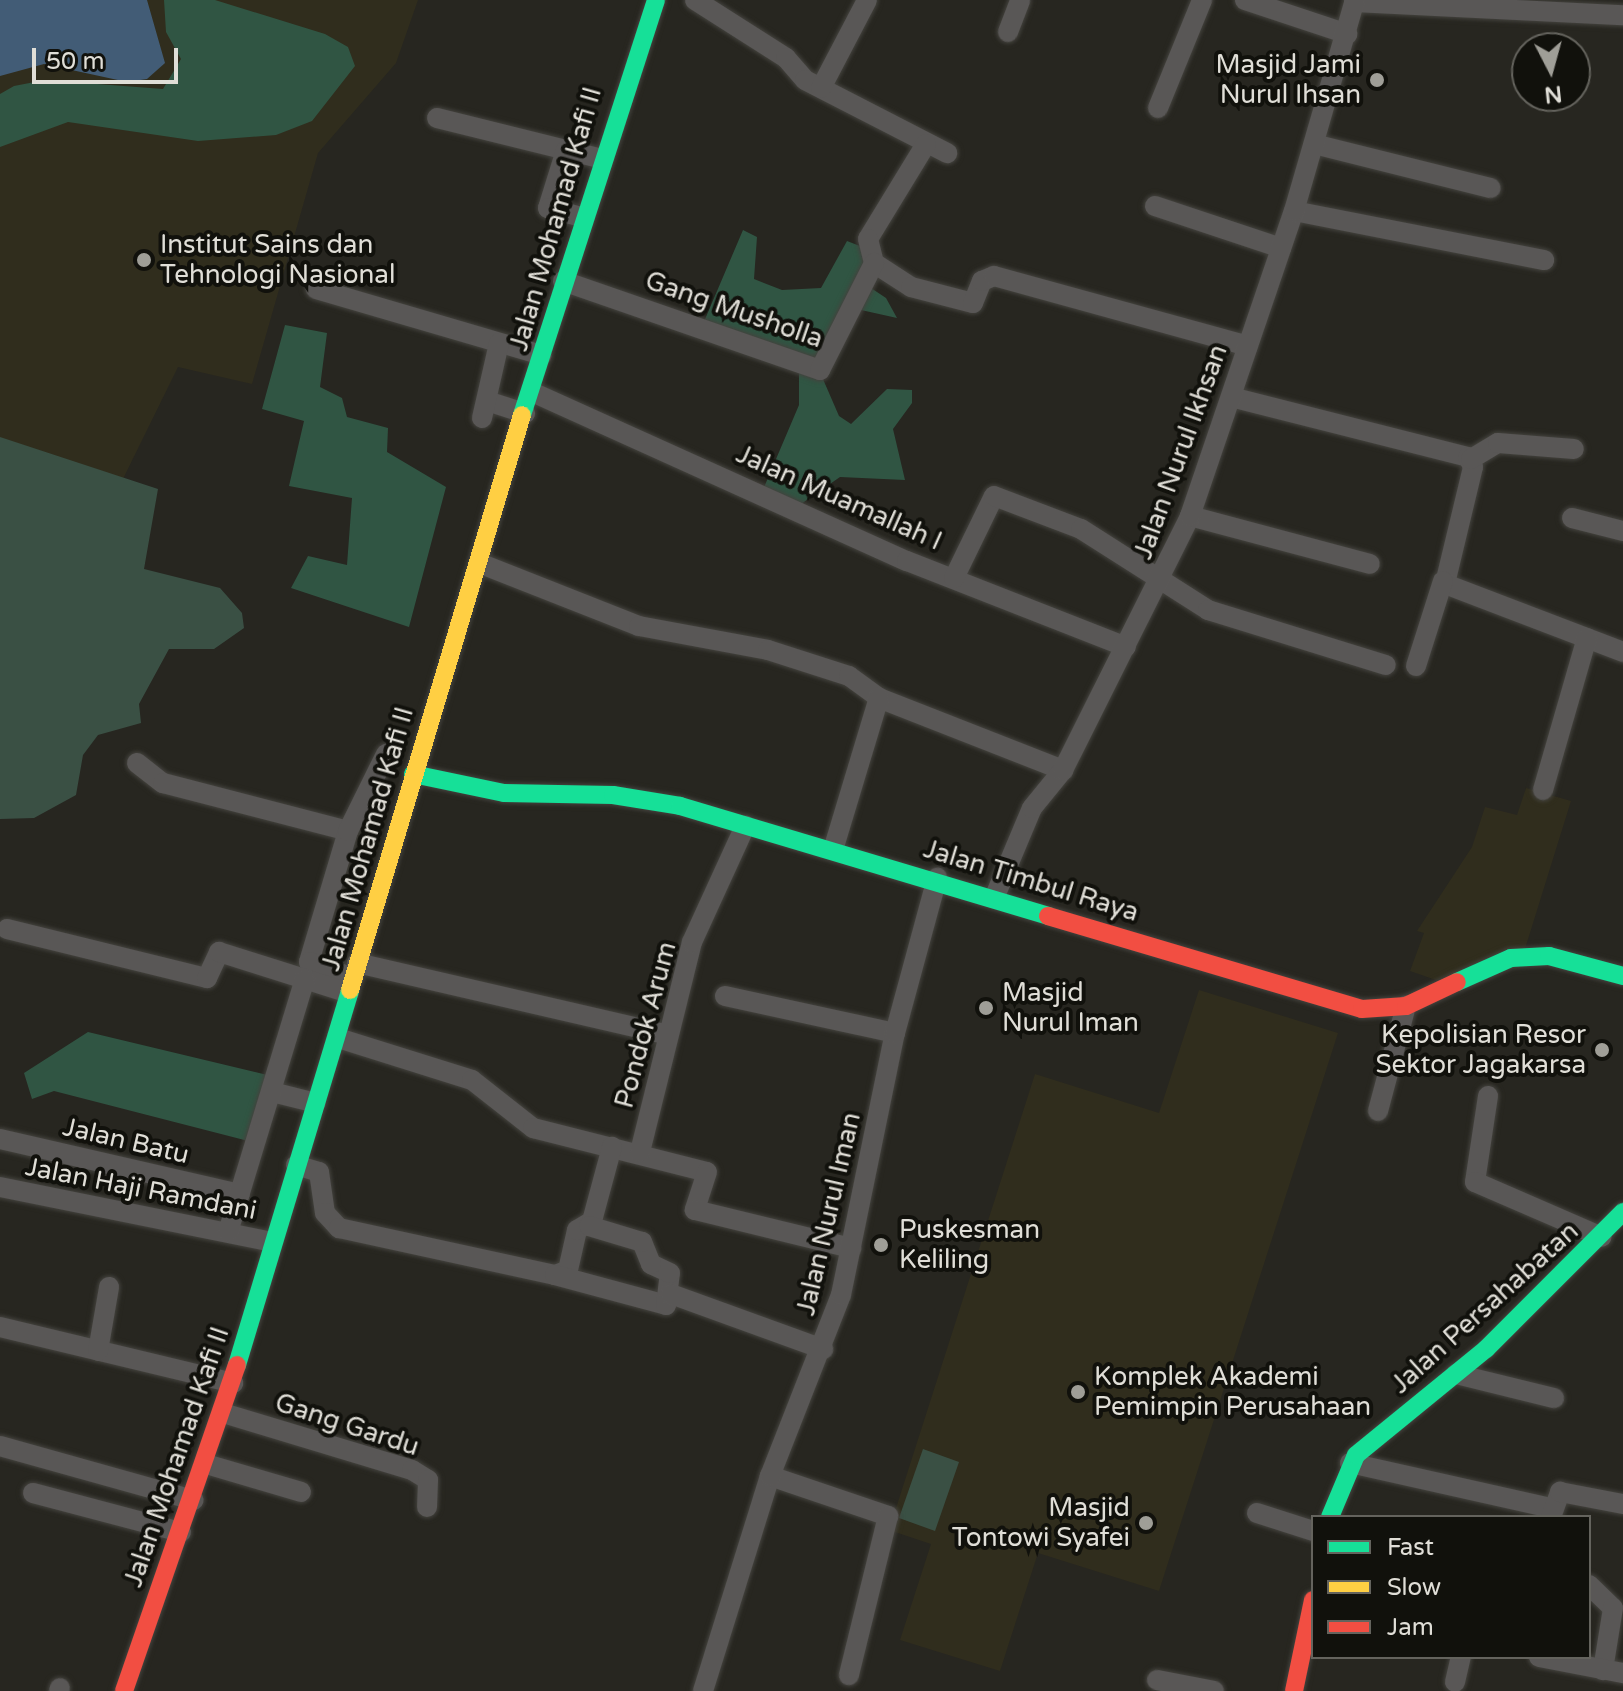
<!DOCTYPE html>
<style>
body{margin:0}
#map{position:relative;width:1623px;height:1691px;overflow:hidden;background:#272620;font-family:"Varela Round",sans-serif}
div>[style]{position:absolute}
.built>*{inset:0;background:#302d1d}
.green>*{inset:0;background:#3a5044}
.forest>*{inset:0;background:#305543}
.water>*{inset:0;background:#425c76}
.roads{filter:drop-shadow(0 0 2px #44433e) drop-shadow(0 0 2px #44433e)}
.street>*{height:20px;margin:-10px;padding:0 10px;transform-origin:10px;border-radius:10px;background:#595756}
.fast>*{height:18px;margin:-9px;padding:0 9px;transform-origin:9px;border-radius:9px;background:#16e098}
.slow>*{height:18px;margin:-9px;padding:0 9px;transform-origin:9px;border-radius:9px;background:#ffcf43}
.jam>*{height:18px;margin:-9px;padding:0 9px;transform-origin:9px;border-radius:9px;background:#f24e42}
.dots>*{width:22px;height:22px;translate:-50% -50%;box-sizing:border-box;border:4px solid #11110c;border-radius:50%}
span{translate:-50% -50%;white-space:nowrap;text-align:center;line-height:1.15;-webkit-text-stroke:8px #11110c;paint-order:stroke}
.poi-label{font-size:26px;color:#e0ded7}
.right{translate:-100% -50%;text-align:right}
.left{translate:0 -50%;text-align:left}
.street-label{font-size:26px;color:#e0ded7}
.legend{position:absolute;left:1311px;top:1515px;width:280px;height:144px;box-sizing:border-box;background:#11110c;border:2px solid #64635d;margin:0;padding:10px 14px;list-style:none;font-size:24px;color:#e0ded7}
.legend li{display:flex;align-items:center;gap:16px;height:40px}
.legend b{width:40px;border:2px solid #64635d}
.north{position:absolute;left:1511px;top:32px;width:80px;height:80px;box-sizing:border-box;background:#11110c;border:2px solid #64635d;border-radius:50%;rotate:174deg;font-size:22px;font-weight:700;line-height:32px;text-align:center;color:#e0ded7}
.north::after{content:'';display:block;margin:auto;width:28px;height:36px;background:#9f9e97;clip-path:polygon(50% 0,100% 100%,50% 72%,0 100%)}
.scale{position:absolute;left:32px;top:48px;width:146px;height:36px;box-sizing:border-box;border:4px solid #e0ded7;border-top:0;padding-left:10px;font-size:24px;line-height:28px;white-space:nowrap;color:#e0ded7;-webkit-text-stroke:6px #11110c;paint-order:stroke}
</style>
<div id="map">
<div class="built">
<i style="clip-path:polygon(0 0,418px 0,396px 63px,318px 153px,252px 384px,178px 367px,120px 485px,0 443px)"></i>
<i style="clip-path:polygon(1526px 788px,1571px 801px,1519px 968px,1436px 980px,1410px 971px,1424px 933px,1417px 931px,1472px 847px,1485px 807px,1517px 815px)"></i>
<i style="clip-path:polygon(1199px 990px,1338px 1033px,1159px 1591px,1038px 1553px,1000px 1671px,900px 1640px,931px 1544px,889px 1530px,1035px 1074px,1159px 1113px)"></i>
</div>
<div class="green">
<i style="clip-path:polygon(0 437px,158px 489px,144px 569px,220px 588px,242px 613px,244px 628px,214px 649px,169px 649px,139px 704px,141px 723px,98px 735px,83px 755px,76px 795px,34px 818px,0 819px)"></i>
<i style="clip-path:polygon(923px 1449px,959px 1462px,935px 1531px,899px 1518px)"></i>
</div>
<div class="forest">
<i style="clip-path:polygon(164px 0,215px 0,325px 34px,348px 47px,355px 66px,312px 121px,276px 135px,198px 141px,68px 122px,0 147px,0 94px,14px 86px,45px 80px,163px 89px,181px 59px,166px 32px)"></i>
<i style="clip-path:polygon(743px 230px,757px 237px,754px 279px,782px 290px,821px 288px,847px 241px,865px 248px,865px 284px,886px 298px,897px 318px,861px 310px,816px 363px,839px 416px,851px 424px,887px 389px,912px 390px,912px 403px,893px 429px,905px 480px,840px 477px,801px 504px,762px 492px,799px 405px,799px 361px,703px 324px)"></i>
<i style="clip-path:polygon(285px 325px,327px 333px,320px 387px,342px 398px,347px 417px,388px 428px,387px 452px,446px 487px,409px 627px,291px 588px,308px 556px,347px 565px,352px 498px,289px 486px,304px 421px,262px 409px)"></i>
<i style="clip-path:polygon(88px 1032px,284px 1079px,264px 1145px,54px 1091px,32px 1099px,24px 1073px)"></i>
</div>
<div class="water">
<i style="clip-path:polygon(0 0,147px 0,165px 63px,147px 79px,127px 82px,44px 64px,0 76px)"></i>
</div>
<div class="roads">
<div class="street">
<i style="left:695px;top:0;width:108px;rotate:32.5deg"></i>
<i style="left:786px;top:58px;width:29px;rotate:49deg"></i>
<i style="left:805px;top:80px;width:160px;rotate:27.2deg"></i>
<i style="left:1245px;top:0;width:108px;rotate:18.4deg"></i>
<i style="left:1354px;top:2px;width:269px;rotate:2.8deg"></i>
<i style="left:1008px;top:32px;width:34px;rotate:-69deg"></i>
<i style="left:821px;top:88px;width:99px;rotate:-62.4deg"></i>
<i style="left:1158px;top:108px;width:117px;rotate:-67.8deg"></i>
<i style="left:437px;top:118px;width:167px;rotate:13.9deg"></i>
<i style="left:926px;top:144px;width:111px;rotate:121.4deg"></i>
<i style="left:868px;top:239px;width:25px;rotate:76deg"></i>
<i style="left:874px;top:263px;width:44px;rotate:33deg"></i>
<i style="left:911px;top:287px;width:64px;rotate:14.5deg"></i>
<i style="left:973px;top:303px;width:24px;rotate:-68deg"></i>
<i style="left:982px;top:281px;width:13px;rotate:-23deg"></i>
<i style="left:994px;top:276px;width:263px;rotate:15.4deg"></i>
<i style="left:1314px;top:144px;width:182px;rotate:14deg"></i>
<i style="left:566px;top:150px;width:61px;rotate:107.2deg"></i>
<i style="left:548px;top:208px;width:35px;rotate:15deg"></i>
<i style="left:1155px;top:206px;width:133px;rotate:18.4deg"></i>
<i style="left:1294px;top:211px;width:255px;rotate:11.1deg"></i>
<i style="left:563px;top:281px;width:272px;rotate:19.1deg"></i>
<i style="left:820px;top:370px;width:120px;rotate:-63.2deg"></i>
<i style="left:316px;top:289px;width:235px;rotate:16.3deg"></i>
<i style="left:532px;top:392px;width:411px;rotate:24.3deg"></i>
<i style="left:907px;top:561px;width:235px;rotate:21.4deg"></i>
<i style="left:1231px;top:397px;width:244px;rotate:14.2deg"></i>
<i style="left:1468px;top:457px;width:11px;rotate:63deg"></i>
<i style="left:1473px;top:467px;width:120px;rotate:103.5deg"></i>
<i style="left:1445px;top:584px;width:191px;rotate:20.9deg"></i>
<i style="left:487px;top:401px;width:40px;rotate:18deg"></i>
<i style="left:482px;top:418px;width:77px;rotate:-77.2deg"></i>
<i style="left:1471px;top:459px;width:31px;rotate:-31deg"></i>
<i style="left:1498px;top:443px;width:76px;rotate:4.5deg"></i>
<i style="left:1190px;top:516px;width:186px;rotate:14.9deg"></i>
<i style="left:1572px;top:518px;width:53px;rotate:14.3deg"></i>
<i style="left:479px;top:563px;width:172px;rotate:21.5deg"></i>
<i style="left:639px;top:626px;width:131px;rotate:10.5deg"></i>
<i style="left:768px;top:650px;width:85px;rotate:17.8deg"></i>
<i style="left:849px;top:676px;width:37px;rotate:36deg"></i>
<i style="left:879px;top:698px;width:198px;rotate:21.4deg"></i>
<i style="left:954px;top:578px;width:91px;rotate:-64deg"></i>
<i style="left:994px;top:496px;width:93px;rotate:20.8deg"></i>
<i style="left:1081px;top:529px;width:151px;rotate:32.5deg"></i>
<i style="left:1208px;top:610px;width:186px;rotate:17.2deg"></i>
<i style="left:1416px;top:666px;width:89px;rotate:-72.4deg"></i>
<i style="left:137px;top:763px;width:33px;rotate:38deg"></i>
<i style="left:163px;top:783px;width:191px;rotate:14.5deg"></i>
<i style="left:348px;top:831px;width:137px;rotate:106.6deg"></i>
<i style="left:309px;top:962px;width:47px;rotate:20deg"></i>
<i style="left:1543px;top:790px;width:158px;rotate:-73.9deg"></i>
<i style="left:348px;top:831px;width:86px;rotate:-63.7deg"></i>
<i style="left:833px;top:850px;width:159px;rotate:-73.2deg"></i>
<i style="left:995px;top:896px;width:95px;rotate:-67.2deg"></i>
<i style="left:1032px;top:808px;width:49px;rotate:-50.8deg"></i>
<i style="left:1063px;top:770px;width:284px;rotate:-63.4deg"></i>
<i style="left:1190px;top:516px;width:322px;rotate:-71.2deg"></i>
<i style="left:1294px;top:211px;width:220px;rotate:-73.9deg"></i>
<i style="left:7px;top:929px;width:206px;rotate:13.8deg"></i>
<i style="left:207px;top:978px;width:29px;rotate:-65deg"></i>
<i style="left:219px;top:952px;width:136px;rotate:17.5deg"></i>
<i style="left:357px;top:963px;width:319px;rotate:13deg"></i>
<i style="left:725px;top:996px;width:174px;rotate:12.3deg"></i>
<i style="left:338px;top:1038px;width:140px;rotate:17.4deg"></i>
<i style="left:472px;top:1080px;width:78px;rotate:38.2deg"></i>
<i style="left:533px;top:1128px;width:179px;rotate:14.2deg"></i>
<i style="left:707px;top:1172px;width:40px;rotate:108deg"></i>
<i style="left:695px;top:1210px;width:161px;rotate:13.7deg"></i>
<i style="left:272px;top:1092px;width:45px;rotate:14deg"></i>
<i style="left:1488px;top:1096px;width:87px;rotate:98.6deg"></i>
<i style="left:1475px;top:1182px;width:138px;rotate:23.4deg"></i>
<i style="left:1378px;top:1111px;width:109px;rotate:-75.1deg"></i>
<i style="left:0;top:1139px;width:246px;rotate:12.9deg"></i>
<i style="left:640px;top:1152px;width:216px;rotate:-76.1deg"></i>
<i style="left:692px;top:942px;width:128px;rotate:-65.4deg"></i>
<i style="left:296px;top:1165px;width:24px;rotate:17deg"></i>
<i style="left:319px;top:1172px;width:41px;rotate:81.7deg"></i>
<i style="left:325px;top:1213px;width:21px;rotate:47deg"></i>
<i style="left:339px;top:1228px;width:221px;rotate:12.3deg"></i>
<i style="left:555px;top:1275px;width:14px;rotate:-21deg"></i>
<i style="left:568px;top:1270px;width:41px;rotate:-77.3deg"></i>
<i style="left:577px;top:1230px;width:17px;rotate:-31deg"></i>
<i style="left:592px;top:1221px;width:77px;rotate:-74.9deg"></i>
<i style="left:0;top:1187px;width:278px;rotate:11.4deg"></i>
<i style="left:228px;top:1232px;width:264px;rotate:-73.1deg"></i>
<i style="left:555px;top:1275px;width:115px;rotate:15.1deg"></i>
<i style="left:666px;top:1305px;width:32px;rotate:-83deg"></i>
<i style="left:670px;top:1273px;width:21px;rotate:-155deg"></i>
<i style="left:651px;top:1264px;width:24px;rotate:-112deg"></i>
<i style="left:642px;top:1242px;width:55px;rotate:-163.2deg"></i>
<i style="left:671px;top:1294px;width:162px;rotate:19.9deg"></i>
<i style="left:0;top:1327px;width:240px;rotate:13.5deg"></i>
<i style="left:98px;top:1351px;width:65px;rotate:-80.2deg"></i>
<i style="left:1456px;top:1374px;width:101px;rotate:13.8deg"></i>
<i style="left:223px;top:1413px;width:197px;rotate:16.8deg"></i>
<i style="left:412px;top:1470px;width:19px;rotate:32deg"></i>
<i style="left:428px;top:1480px;width:27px;rotate:92deg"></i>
<i style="left:0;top:1446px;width:201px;rotate:15.6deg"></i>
<i style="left:1350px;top:1463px;width:207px;rotate:12.6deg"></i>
<i style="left:206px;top:1464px;width:99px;rotate:16.4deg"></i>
<i style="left:770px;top:1476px;width:125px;rotate:18.7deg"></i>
<i style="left:888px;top:1516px;width:164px;rotate:103.8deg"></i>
<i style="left:33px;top:1493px;width:153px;rotate:14.8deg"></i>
<i style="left:1257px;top:1513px;width:59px;rotate:17.8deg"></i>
<i style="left:1551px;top:1517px;width:27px;rotate:-70deg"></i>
<i style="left:1560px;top:1492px;width:64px;rotate:10.8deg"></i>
<i style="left:1589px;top:1585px;width:33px;rotate:44deg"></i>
<i style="left:1613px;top:1608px;width:63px;rotate:99.2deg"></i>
<i style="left:1539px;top:1657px;width:86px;rotate:10.8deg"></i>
<i style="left:1157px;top:1680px;width:58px;rotate:10.9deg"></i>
<i style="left:1455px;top:1682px;width:26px;rotate:-77deg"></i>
<i style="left:59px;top:1691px;width:3px;rotate:-72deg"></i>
<i style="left:703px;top:1691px;width:225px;rotate:-72.7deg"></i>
<i style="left:770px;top:1476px;width:194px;rotate:-68.6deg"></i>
<i style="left:841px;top:1295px;width:268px;rotate:-78.4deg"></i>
<i style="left:895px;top:1033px;width:161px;rotate:-74.8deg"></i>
</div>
<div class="fast">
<i style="left:522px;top:415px;width:436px;rotate:-72.1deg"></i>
<i style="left:413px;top:774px;width:93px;rotate:11.8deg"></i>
<i style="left:504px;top:793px;width:109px;rotate:1.1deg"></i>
<i style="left:613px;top:795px;width:68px;rotate:9.3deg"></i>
<i style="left:680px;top:806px;width:384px;rotate:16.6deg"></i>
<i style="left:1457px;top:982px;width:59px;rotate:-24deg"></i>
<i style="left:1511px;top:958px;width:38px;rotate:-3deg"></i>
<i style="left:1549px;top:956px;width:77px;rotate:15.1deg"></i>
<i style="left:237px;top:1365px;width:392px;rotate:-73.2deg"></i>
<i style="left:1330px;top:1517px;width:67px;rotate:-67.2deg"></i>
<i style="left:1356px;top:1455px;width:168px;rotate:-39.2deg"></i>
<i style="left:1486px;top:1349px;width:194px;rotate:-45deg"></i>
</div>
<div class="slow">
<i style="left:350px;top:990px;width:600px;rotate:-73.35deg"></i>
</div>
<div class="jam">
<i style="left:1048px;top:916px;width:327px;rotate:16.5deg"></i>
<i style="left:1362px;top:1009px;width:44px;rotate:-3.9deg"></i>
<i style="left:1406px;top:1006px;width:56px;rotate:-25.2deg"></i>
<i style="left:124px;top:1691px;width:345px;rotate:-70.9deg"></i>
<i style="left:1294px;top:1691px;width:93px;rotate:-78.2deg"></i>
</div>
</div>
<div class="dots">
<i style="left:1377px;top:80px;background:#9f9e97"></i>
<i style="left:144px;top:260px;background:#9f9e97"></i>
<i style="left:986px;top:1008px;background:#9f9e97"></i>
<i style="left:1602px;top:1050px;background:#9f9e97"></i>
<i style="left:881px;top:1245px;background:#9f9e97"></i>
<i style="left:1078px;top:1392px;background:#9f9e97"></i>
<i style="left:1146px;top:1523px;background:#9f9e97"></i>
</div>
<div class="poi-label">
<span class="right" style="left:1361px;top:80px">Masjid Jami<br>Nurul Ihsan</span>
<span class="left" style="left:160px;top:260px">Institut Sains dan<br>Tehnologi Nasional</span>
<span class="left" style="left:1002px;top:1008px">Masjid<br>Nurul Iman</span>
<span class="right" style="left:1586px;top:1050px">Kepolisian Resor<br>Sektor Jagakarsa</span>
<span class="left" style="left:899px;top:1245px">Puskesman<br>Keliling</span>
<span class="left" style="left:1094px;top:1392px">Komplek Akademi<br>Pemimpin Perusahaan</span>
<span class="right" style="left:1130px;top:1523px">Masjid<br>Tontowi Syafei</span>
</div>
<div class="street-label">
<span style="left:556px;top:219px;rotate:-74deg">Jalan Mohamad Kafi II</span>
<span style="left:734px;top:310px;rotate:19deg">Gang Musholla</span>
<span style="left:1181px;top:452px;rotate:-70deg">Jalan Nurul Ikhsan</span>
<span style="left:839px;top:498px;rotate:24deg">Jalan Muamallah I</span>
<span style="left:368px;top:839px;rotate:-74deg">Jalan Mohamad Kafi II</span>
<span style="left:1031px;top:881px;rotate:17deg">Jalan Timbul Raya</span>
<span style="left:646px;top:1025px;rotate:-75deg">Pondok Arum</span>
<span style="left:126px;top:1141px;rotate:13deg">Jalan Batu</span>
<span style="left:141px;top:1189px;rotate:11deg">Jalan Haji Ramdani</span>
<span style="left:829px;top:1214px;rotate:-77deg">Jalan Nurul Iman</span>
<span style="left:1485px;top:1308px;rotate:-42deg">Jalan Persahabatan</span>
<span style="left:347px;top:1425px;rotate:18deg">Gang Gardu</span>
<span style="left:177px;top:1457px;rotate:-71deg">Jalan Mohamad Kafi II</span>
</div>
<ul class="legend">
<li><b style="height:10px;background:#16e098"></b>Fast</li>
<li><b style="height:10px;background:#ffcf43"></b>Slow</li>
<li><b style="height:10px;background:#f24e42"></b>Jam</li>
</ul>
<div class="north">N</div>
<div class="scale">50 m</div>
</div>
